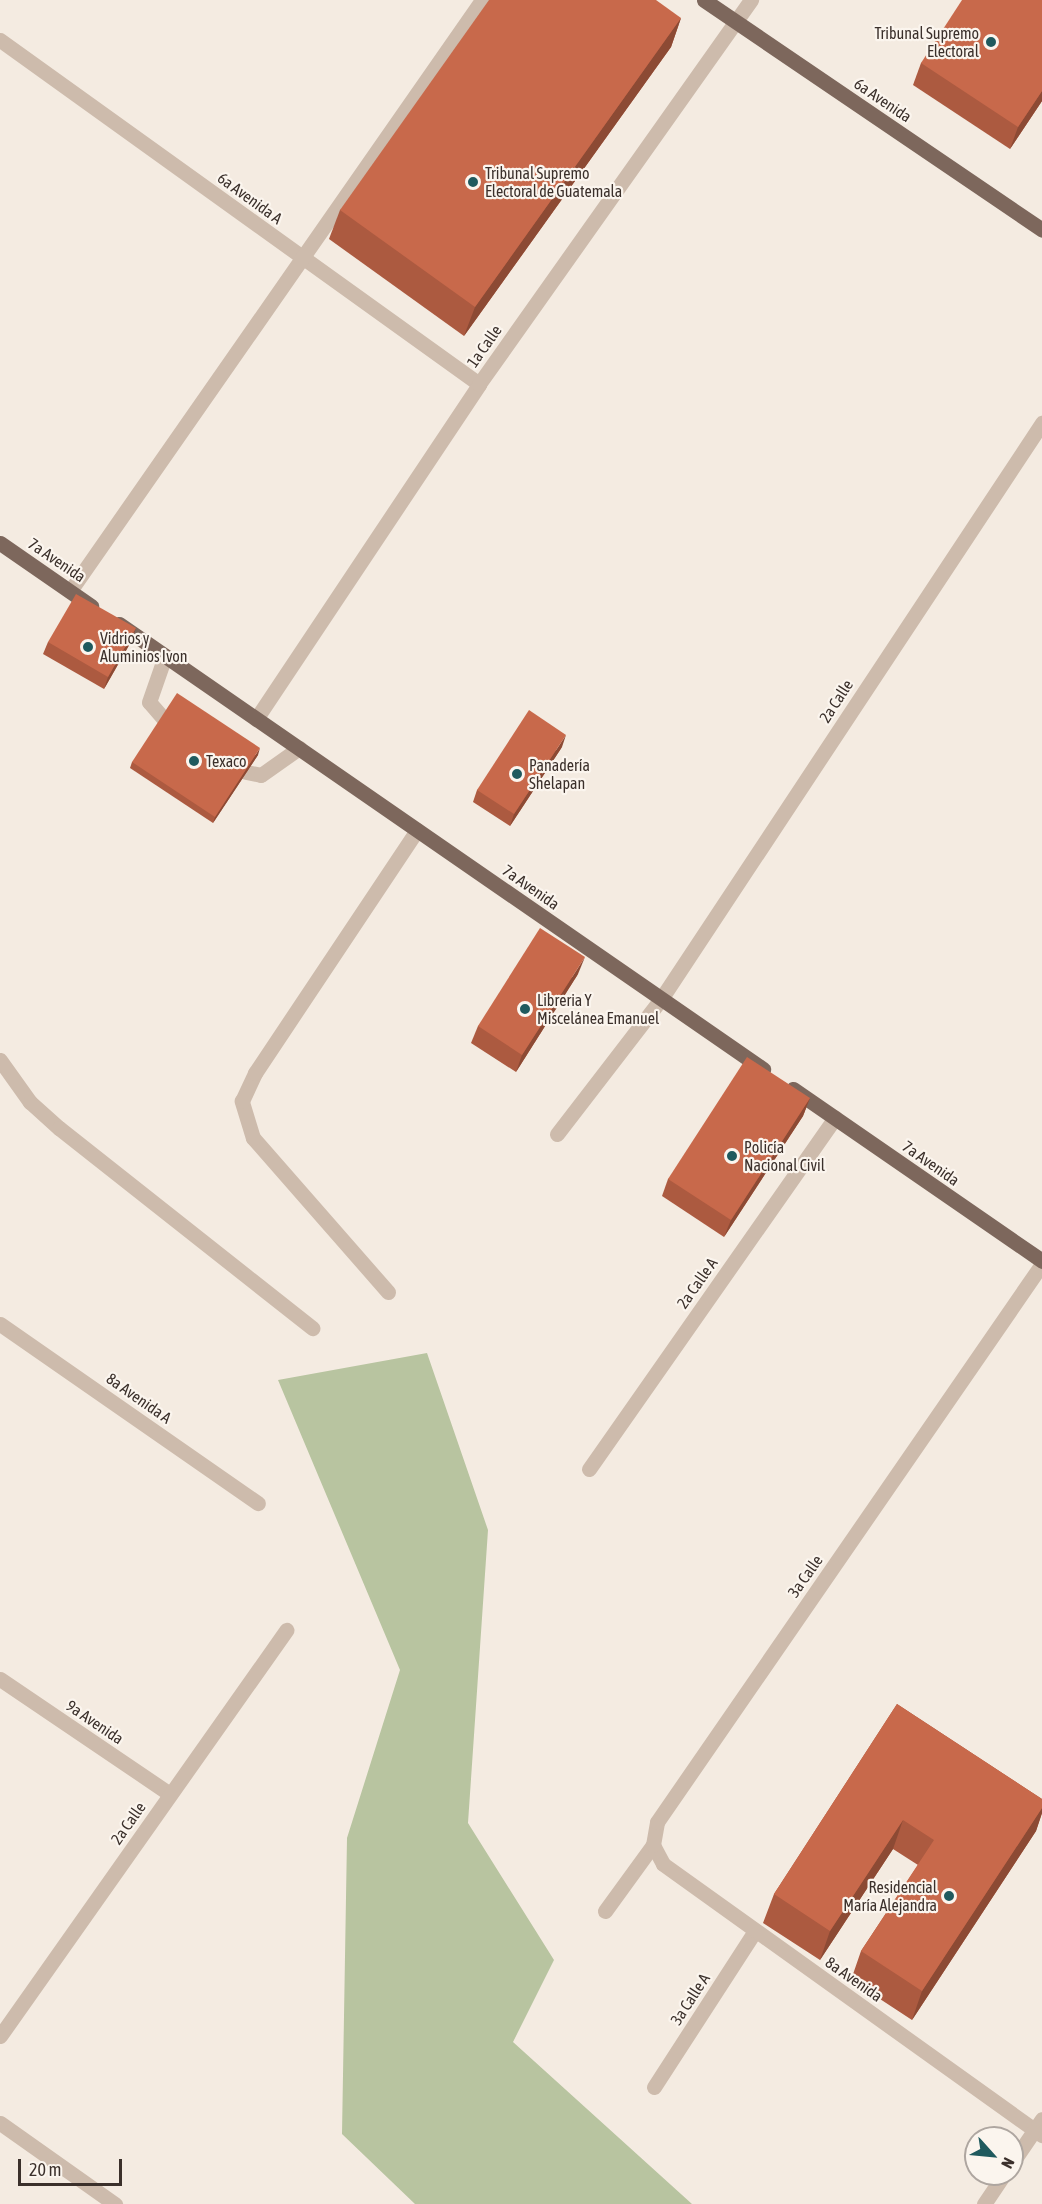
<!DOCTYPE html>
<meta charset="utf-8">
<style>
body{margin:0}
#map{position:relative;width:1042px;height:2204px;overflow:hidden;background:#f4ebe1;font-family:"Asap Condensed",sans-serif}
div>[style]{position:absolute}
.green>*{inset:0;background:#b8c4a0}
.service>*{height:15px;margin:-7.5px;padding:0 7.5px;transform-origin:7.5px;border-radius:7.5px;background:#cdbbac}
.minor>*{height:15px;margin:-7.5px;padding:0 7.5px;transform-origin:7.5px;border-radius:7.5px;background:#cdbbac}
.primary>*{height:15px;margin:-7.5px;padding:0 7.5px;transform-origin:7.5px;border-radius:7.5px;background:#7d675c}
.wall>*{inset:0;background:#ac5a40}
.shaded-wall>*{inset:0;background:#8c4a34}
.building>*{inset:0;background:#c8694b}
.dots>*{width:16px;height:16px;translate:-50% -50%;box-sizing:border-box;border:3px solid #fbf5ee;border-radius:50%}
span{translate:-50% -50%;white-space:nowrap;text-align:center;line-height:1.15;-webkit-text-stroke:4.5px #fbf5ee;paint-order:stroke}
.poi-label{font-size:16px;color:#3b302b}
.right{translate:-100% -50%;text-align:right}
.left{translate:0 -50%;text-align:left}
.street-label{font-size:16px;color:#3b302b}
.north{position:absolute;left:964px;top:2126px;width:60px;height:60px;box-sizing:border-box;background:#fbf5ee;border:2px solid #aea6a0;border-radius:50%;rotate:117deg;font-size:16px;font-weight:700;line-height:24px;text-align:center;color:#3b302b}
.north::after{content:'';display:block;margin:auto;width:21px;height:27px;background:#1f5a5e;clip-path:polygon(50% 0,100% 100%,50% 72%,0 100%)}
.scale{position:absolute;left:18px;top:2159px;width:104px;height:27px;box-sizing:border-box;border:3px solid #3b302b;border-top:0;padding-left:8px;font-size:18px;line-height:21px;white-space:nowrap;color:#3b302b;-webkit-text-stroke:4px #fbf5ee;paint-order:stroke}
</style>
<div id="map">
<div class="green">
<i style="clip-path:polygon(427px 1353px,488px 1530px,468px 1823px,554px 1960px,513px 2042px,692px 2204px,415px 2204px,342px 2134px,347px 1838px,400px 1670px,278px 1380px)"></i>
</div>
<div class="service">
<i style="left:163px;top:718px;width:21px;rotate:-131deg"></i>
<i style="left:149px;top:702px;width:49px;rotate:-70.8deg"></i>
<i style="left:246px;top:772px;width:15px;rotate:11deg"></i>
<i style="left:261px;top:775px;width:47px;rotate:-35.4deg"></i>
<i style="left:0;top:1060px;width:52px;rotate:54.5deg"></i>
<i style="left:30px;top:1102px;width:39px;rotate:42deg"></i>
<i style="left:59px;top:1128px;width:323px;rotate:38.3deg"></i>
<i style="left:557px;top:1134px;width:170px;rotate:-52.4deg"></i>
<i style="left:388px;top:1292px;width:205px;rotate:-131.2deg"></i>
<i style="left:253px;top:1138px;width:39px;rotate:-107deg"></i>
<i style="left:242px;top:1101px;width:31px;rotate:-65deg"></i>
<i style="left:255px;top:1073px;width:292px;rotate:-56.3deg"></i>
<i style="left:654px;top:2087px;width:186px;rotate:-57.1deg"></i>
</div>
<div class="minor">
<i style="left:0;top:40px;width:590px;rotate:35.68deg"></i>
<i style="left:70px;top:591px;width:720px;rotate:-55.12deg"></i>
<i style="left:256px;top:719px;width:402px;rotate:-56.3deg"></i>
<i style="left:479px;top:384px;width:471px;rotate:-54.7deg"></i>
<i style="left:661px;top:999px;width:691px;rotate:-56.52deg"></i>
<i style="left:0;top:1324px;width:314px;rotate:34.8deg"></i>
<i style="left:589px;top:1469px;width:429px;rotate:-55deg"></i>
<i style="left:0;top:1679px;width:205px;rotate:34.1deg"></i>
<i style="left:653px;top:1845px;width:21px;rotate:62deg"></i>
<i style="left:663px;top:1864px;width:466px;rotate:35.6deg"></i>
<i style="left:605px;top:1911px;width:82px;rotate:-54deg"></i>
<i style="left:653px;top:1845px;width:23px;rotate:-80deg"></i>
<i style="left:657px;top:1822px;width:678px;rotate:-55.4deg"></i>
<i style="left:0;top:2036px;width:497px;rotate:-54.8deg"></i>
<i style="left:0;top:2123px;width:141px;rotate:35.2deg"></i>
<i style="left:1012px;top:2163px;width:53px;rotate:-55.7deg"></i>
<i style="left:984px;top:2204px;width:36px;rotate:-56deg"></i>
</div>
<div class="primary">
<i style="left:704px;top:0;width:409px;rotate:34.2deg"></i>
<i style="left:0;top:543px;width:111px;rotate:34.7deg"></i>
<i style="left:119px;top:624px;width:783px;rotate:34.64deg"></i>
<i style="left:793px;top:1089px;width:303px;rotate:34.6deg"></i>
</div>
<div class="wall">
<i style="clip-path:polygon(1042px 0,1042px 101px,1010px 149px,913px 85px,921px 63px)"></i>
<i style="clip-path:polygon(681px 18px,671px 47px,464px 336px,329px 239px,340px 210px)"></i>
<i style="clip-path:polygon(132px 640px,104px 689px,43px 654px,48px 642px)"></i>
<i style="clip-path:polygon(562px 747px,510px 826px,473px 802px,477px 790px)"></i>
<i style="clip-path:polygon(258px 755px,213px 823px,130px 768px,132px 762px)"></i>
<i style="clip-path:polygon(578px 974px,516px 1072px,471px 1043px,478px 1026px)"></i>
<i style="clip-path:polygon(810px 1098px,803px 1116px,724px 1237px,662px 1196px,668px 1179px)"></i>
<i style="clip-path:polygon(897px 1704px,1042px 1799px,1042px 1813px,1036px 1831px,912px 2020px,851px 1980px,861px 1951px,918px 1865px,893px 1849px,820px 1960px,763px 1923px,774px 1894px)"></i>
</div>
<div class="shaded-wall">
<i style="clip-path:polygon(681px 18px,671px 47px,464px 336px,475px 307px)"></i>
<i style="clip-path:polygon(1042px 91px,1042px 101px,1010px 149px,1018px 127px)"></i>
<i style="clip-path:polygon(136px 628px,132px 640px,104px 689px,108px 677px)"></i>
<i style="clip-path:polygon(566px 735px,562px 747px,510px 826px,514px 814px)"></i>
<i style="clip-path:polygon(260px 748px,258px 755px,213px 823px,215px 817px)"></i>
<i style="clip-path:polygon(585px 957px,578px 974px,516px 1072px,522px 1055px)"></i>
<i style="clip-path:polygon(810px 1098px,803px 1116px,724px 1237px,731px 1220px)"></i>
<i style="clip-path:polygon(1042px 1808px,1042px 1813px,1036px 1831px,912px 2020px,922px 1991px)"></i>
<i style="clip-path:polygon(903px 1820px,893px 1849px,820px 1960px,830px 1931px)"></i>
</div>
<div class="building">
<i style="clip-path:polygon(489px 0,656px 0,681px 18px,475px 307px,340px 210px)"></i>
<i style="clip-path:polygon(962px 0,1042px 0,1042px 91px,1018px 127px,921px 63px)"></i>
<i style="clip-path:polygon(76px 594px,136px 628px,108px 677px,48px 642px)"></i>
<i style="clip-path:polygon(177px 693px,260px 748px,215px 817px,132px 762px)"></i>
<i style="clip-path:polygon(529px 710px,566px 735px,514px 814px,477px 790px)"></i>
<i style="clip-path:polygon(540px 928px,585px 957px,522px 1055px,478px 1026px)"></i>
<i style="clip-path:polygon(747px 1057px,810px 1098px,731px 1220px,668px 1179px)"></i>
<i style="clip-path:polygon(897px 1704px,1042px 1799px,1042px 1808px,922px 1991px,861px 1951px,934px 1840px,903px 1820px,830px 1931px,774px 1894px)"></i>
</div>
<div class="dots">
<i style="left:991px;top:42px;background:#1f5a5e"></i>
<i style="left:473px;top:182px;background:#1f5a5e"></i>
<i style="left:88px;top:647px;background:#1f5a5e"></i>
<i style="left:194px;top:761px;background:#1f5a5e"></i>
<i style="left:517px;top:774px;background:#1f5a5e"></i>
<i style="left:525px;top:1009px;background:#1f5a5e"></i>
<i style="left:732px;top:1156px;background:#1f5a5e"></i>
<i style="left:949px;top:1896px;background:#1f5a5e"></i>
</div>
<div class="poi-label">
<span class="right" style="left:979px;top:42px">Tribunal Supremo<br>Electoral</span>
<span class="left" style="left:485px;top:182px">Tribunal Supremo<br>Electoral de Guatemala</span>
<span class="left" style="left:100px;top:647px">Vidrios y<br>Aluminios Ivon</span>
<span class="left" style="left:206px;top:761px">Texaco</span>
<span class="left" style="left:529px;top:774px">Panadería<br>Shelapan</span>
<span class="left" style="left:537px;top:1009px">Libreria Y<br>Miscelánea Emanuel</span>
<span class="left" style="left:744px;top:1156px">Policía<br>Nacional Civil</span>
<span class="right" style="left:937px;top:1896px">Residencial<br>María Alejandra</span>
</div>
<div class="street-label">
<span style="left:883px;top:100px;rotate:34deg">6a Avenida</span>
<span style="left:250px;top:198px;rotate:36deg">6a Avenida A</span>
<span style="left:484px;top:346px;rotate:-55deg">1a Calle</span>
<span style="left:57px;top:560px;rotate:34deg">7a Avenida</span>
<span style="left:836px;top:701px;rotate:-57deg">2a Calle</span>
<span style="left:531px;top:887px;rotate:35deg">7a Avenida</span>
<span style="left:931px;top:1163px;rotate:35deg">7a Avenida</span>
<span style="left:697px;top:1283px;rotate:-55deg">2a Calle A</span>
<span style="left:139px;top:1398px;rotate:35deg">8a Avenida A</span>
<span style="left:805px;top:1576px;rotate:-55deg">3a Calle</span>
<span style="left:95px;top:1722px;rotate:34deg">9a Avenida</span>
<span style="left:128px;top:1823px;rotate:-55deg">2a Calle</span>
<span style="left:854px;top:1979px;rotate:35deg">8a Avenida</span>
<span style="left:690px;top:1999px;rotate:-57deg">3a Calle A</span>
</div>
<div class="north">N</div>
<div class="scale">20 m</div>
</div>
